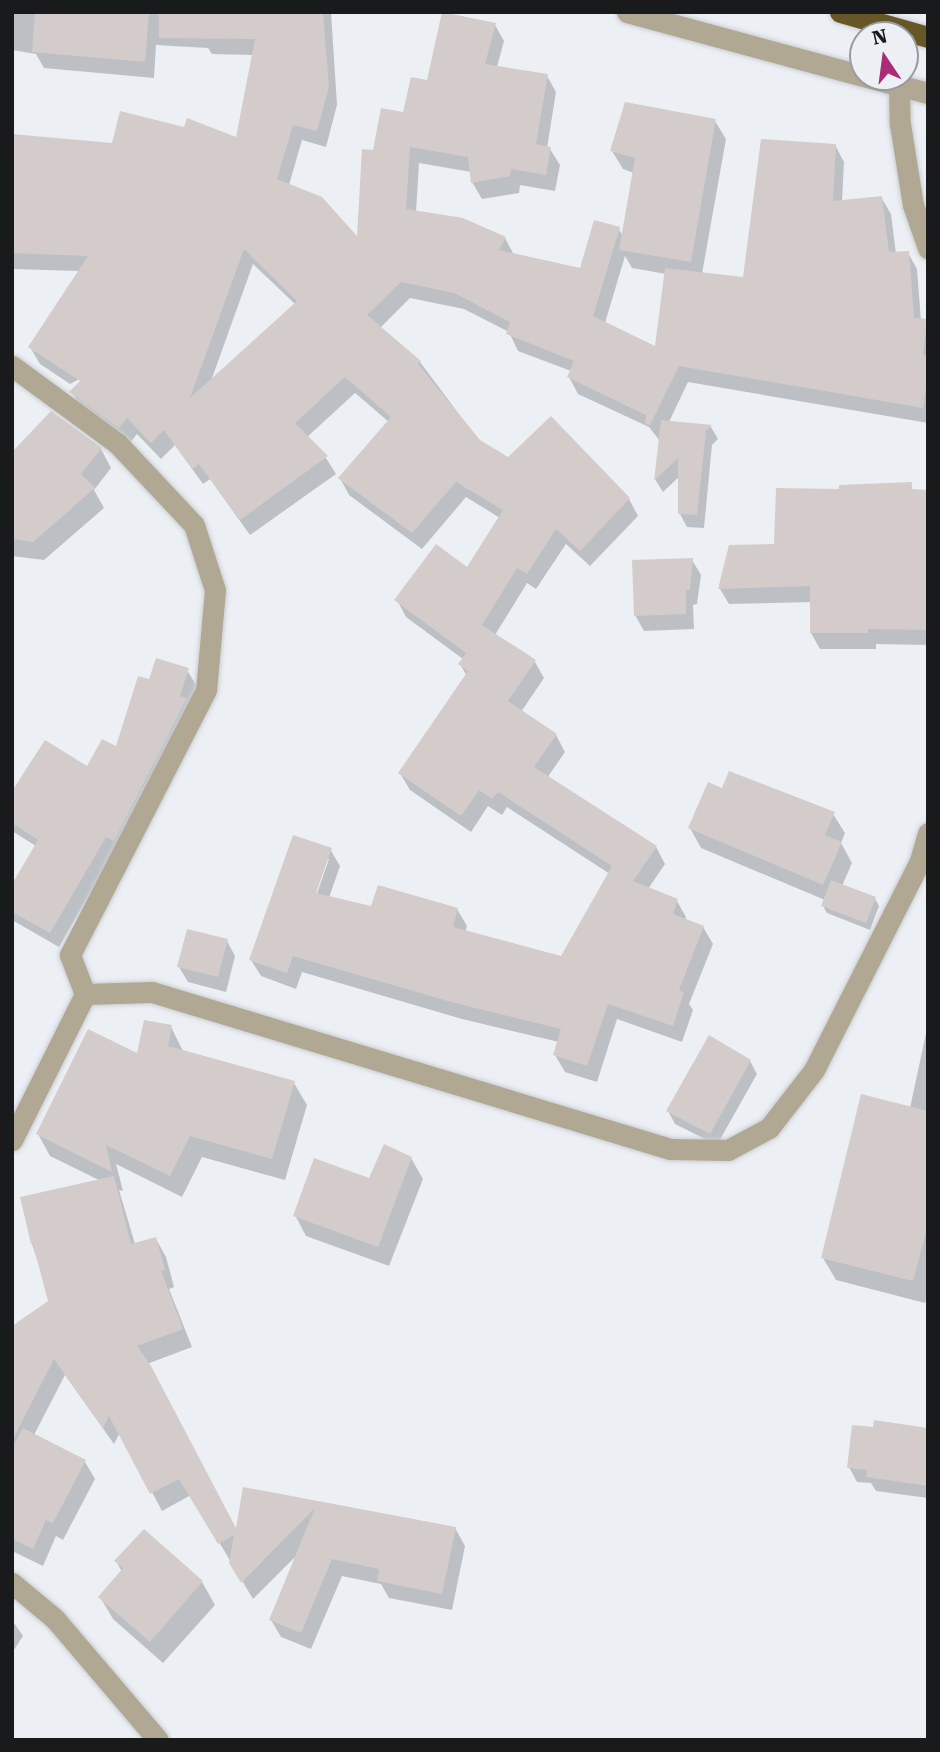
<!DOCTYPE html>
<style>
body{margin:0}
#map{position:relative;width:940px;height:1752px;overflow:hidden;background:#ecf0f5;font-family:"Roboto Serif",serif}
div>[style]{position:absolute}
.shadow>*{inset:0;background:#0003}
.building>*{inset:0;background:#d3cccb}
.roads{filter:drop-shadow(0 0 2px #caced2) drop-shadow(0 0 2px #caced2)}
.street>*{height:21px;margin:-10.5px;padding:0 10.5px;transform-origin:10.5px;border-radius:10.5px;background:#b0a892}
.highway>*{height:21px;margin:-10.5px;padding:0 10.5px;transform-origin:10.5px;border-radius:10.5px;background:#685726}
span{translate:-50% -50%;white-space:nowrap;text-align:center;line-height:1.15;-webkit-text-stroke:7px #ecf0f5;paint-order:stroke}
.frame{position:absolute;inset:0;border:14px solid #181a1b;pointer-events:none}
.north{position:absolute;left:849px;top:21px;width:70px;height:70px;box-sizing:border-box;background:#ecf0f5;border:2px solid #979a9e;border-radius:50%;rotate:347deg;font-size:19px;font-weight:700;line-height:28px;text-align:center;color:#181a1b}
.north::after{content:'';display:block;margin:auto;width:24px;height:32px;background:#ad2a74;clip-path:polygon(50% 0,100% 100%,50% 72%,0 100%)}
</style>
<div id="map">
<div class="shadow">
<i style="clip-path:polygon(evenodd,12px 12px,331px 12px,337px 105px,326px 147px,302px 140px,289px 185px,359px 240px,374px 152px,428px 82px,495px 25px,504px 41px,497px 67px,547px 76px,556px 92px,547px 148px,550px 149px,560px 165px,555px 191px,520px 185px,519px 193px,482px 199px,472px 182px,471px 172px,419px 163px,416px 213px,505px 238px,514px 255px,581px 270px,618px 228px,623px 236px,634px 173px,623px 169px,612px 151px,715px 121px,726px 139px,702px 274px,745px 279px,835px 145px,844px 162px,842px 202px,881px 197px,891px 214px,896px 254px,908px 253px,917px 269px,921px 321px,928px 324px,928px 423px,688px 382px,669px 422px,711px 427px,718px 439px,712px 445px,704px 528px,687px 527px,680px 514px,680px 476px,663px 492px,656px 481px,660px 441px,649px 427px,578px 394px,569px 377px,571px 371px,518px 351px,509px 332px,464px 309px,410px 298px,380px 328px,420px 362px,479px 441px,508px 460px,551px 419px,629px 499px,638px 516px,590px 566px,566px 544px,536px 589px,527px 583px,495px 635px,535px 662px,544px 678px,521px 712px,556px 735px,565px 752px,547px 778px,656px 847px,665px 864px,648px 889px,677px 901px,686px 917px,685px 921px,703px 927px,713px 944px,689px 1004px,693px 1010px,682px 1042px,617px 1019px,597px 1082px,565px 1072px,555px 1055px,559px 1042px,462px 1019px,302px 972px,296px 989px,261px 976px,251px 960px,330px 849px,340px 866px,329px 898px,373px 908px,457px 909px,467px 926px,465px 932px,561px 958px,610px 874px,507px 807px,502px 815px,488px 806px,471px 832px,410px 790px,400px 773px,467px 676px,460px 664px,463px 659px,406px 617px,397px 600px,467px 569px,500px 518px,466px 497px,422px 549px,349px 495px,340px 478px,389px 422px,355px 393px,306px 438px,326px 458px,336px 474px,250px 535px,210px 479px,203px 484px,175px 445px,161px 459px,137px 434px,129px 444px,81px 409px,72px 392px,87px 375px,70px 384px,40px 364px,30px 347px,80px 271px,12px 269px,12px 136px,113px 145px,237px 139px,253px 55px,212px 54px,208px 48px,156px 45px,154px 78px,44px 68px,36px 54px,12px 50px,12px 12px,625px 256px,632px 268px,666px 274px,657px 348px,605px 323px,625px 256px,12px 12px,253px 264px,295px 304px,211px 381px,253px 264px,12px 12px,326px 859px,329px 859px,314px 902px,311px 901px,326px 859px)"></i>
<i style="clip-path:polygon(101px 449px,111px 468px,94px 490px,104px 508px,44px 560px,12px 556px,12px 455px)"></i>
<i style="clip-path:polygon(911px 484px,928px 563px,928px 645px,876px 644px,876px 649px,820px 649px,811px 633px,812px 602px,729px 604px,720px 589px,841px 491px)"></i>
<i style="clip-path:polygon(692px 560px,701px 575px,697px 604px,693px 605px,694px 629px,644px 631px,635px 615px)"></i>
<i style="clip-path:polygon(187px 670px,196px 685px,189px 705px,114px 851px,59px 947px,12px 920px,12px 887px,36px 846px,12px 831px,12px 794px,88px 769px,117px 748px,150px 682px)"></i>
<i style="clip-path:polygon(723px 790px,833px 814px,845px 833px,841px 843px,852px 863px,842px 886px,875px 899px,879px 906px,870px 930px,827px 913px,823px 906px,825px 900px,701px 848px,690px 828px)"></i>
<i style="clip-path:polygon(227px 941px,235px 956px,226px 992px,188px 982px,179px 967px)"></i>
<i style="clip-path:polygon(928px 1024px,928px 1293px,925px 1303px,836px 1280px,823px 1258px,910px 1108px)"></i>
<i style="clip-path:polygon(171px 1027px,183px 1051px,294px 1083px,307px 1105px,285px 1180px,202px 1157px,182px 1197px,116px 1164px,123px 1191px,119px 1190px,135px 1244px,156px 1239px,166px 1257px,174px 1287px,169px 1289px,192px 1347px,147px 1364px,237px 1532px,244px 1489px,455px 1528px,465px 1546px,452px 1610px,389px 1598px,381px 1584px,342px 1576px,311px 1649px,281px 1637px,271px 1620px,299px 1553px,253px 1599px,191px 1495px,162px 1511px,120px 1432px,114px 1444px,65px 1375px,34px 1435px,85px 1462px,95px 1479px,63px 1540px,56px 1536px,43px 1566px,12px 1551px,12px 1328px,51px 1301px,32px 1244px,101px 1181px,50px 1156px,38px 1134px)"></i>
<i style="clip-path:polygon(750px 1061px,757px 1074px,717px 1145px,675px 1124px,668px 1111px)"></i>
<i style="clip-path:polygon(411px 1158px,423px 1179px,389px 1266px,306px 1236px,295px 1215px)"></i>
<i style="clip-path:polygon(928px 1429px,928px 1498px,876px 1491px,871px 1483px,857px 1482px,849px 1467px)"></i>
<i style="clip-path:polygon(144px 1531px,202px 1582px,215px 1605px,163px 1663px,113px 1619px,100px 1597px,122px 1572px,116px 1561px)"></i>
<i style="clip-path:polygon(12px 1620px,23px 1636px,12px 1653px)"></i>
</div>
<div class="building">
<i style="clip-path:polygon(35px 12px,149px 12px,145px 62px,32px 52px)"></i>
<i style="clip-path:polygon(evenodd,159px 12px,323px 12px,329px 87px,317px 131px,293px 125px,277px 179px,322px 197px,357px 236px,362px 149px,373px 150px,381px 108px,403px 112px,411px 77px,427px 80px,442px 12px,496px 23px,485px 64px,548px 74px,536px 144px,551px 147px,546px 175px,511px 169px,510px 176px,471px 183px,468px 157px,410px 147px,406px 209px,463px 218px,506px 237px,499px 250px,580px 268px,594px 220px,620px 227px,593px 316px,655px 346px,665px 268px,743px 277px,761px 139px,836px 144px,833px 201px,882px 196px,889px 252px,909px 251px,914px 318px,927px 319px,923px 355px,928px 356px,928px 373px,923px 408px,679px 366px,650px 425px,645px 424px,646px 415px,567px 377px,574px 361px,506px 334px,510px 322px,454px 293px,401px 282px,367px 315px,421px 361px,418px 364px,480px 440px,508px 457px,551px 416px,630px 498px,580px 551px,556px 529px,527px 574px,517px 568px,482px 625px,536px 660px,508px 701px,557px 734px,534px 767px,657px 846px,633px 881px,678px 899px,673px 914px,704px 926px,679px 990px,684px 992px,673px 1026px,608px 1004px,587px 1066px,553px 1055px,561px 1029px,451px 1002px,293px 956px,287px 973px,249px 960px,293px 835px,332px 848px,316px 893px,371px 906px,378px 885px,458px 908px,453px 927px,561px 956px,612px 866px,498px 792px,492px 799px,479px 790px,461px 816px,398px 773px,468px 671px,458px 664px,466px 653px,394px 600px,436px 544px,467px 567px,503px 510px,456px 482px,412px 533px,338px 478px,391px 417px,345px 377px,295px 423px,328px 456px,240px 520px,199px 464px,192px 469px,164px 430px,151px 443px,127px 418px,119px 428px,69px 392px,80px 381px,28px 347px,88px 256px,12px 253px,12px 134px,112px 143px,120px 111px,184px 127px,187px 118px,236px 137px,255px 39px,159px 38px,159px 12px,244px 249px,297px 301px,190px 398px,244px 249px)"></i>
<i style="clip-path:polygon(625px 102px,716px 119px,691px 262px,619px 250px,635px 158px,610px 151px)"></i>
<i style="clip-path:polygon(51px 411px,102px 448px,81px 474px,95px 488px,33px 542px,12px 539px,12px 452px)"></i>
<i style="clip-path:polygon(661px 420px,712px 425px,706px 431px,697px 515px,678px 514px,678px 458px,654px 481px)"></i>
<i style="clip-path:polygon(912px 482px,911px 489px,928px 490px,928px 630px,868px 629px,868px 633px,810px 633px,810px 586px,718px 589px,729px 545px,774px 544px,776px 488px,839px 489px,839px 485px)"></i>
<i style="clip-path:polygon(693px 558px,690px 590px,686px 590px,686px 614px,634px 616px,632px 560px)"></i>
<i style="clip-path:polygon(156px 658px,189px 668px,180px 696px,187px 698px,114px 841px,106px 837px,50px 933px,12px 912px,12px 884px,38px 840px,12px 823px,12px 791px,45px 740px,87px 766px,102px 739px,116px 746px,138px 676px,149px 679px)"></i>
<i style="clip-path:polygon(729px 771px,835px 812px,825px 835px,842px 842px,823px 885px,688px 828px,708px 782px,722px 788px)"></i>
<i style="clip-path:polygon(831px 880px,876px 897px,866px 923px,821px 906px)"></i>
<i style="clip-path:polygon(187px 929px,228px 939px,218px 977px,177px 967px)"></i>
<i style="clip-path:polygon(144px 1020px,172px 1025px,168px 1046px,295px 1081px,272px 1159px,190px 1136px,170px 1176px,106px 1145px,112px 1172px,36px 1134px,88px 1029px,137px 1053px)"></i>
<i style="clip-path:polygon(709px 1035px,751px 1060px,710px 1134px,666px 1111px)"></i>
<i style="clip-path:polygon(861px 1094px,928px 1111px,928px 1224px,913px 1281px,821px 1258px)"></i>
<i style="clip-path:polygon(384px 1144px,412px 1157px,378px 1247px,293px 1216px,314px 1158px,369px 1178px)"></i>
<i style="clip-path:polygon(114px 1176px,131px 1244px,156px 1237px,165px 1270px,161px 1271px,183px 1329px,137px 1346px,151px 1366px,236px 1528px,243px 1487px,456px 1527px,442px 1594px,377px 1581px,379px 1569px,332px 1559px,301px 1633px,269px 1620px,315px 1508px,241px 1583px,229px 1563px,234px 1535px,218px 1544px,179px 1479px,150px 1494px,109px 1416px,103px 1428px,54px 1359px,12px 1441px,12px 1326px,48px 1301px,33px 1244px,31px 1244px,20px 1197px)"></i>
<i style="clip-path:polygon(874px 1420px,928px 1428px,928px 1486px,866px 1477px,867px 1470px,847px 1468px,852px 1425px,873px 1427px)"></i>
<i style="clip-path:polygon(23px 1428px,86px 1460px,53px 1523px,46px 1520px,33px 1549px,12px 1539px,12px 1448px)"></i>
<i style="clip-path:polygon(144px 1529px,203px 1581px,150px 1642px,98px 1597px,123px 1568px,114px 1561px)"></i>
</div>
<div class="roads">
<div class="street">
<i style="left:627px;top:12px;width:245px;rotate:15.2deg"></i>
<i style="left:867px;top:77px;width:63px;rotate:14.7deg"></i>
<i style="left:899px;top:85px;width:39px;rotate:89deg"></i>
<i style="left:900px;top:124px;width:82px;rotate:80.9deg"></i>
<i style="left:913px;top:205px;width:46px;rotate:70.8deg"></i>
<i style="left:12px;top:366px;width:130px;rotate:36.3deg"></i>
<i style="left:117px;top:443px;width:112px;rotate:46.8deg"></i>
<i style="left:194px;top:525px;width:68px;rotate:72.1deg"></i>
<i style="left:215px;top:590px;width:100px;rotate:95.1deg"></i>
<i style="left:206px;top:690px;width:298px;rotate:117.2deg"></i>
<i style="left:70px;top:955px;width:42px;rotate:69deg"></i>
<i style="left:85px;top:994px;width:67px;rotate:-1.7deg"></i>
<i style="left:152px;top:992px;width:541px;rotate:16.86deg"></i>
<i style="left:670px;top:1149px;width:58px;rotate:1deg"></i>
<i style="left:728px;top:1150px;width:47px;rotate:-28.2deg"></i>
<i style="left:769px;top:1128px;width:73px;rotate:-52.2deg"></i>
<i style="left:814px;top:1070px;width:234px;rotate:-63.1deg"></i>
<i style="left:920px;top:861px;width:29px;rotate:-74deg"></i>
<i style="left:12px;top:1140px;width:163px;rotate:-63.4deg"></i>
<i style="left:12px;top:1583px;width:56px;rotate:39.9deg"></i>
<i style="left:55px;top:1619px;width:159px;rotate:49.6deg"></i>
</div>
<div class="highway">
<i style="left:840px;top:12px;width:91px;rotate:15.9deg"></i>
</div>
</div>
<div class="frame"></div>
<div class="north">N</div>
</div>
